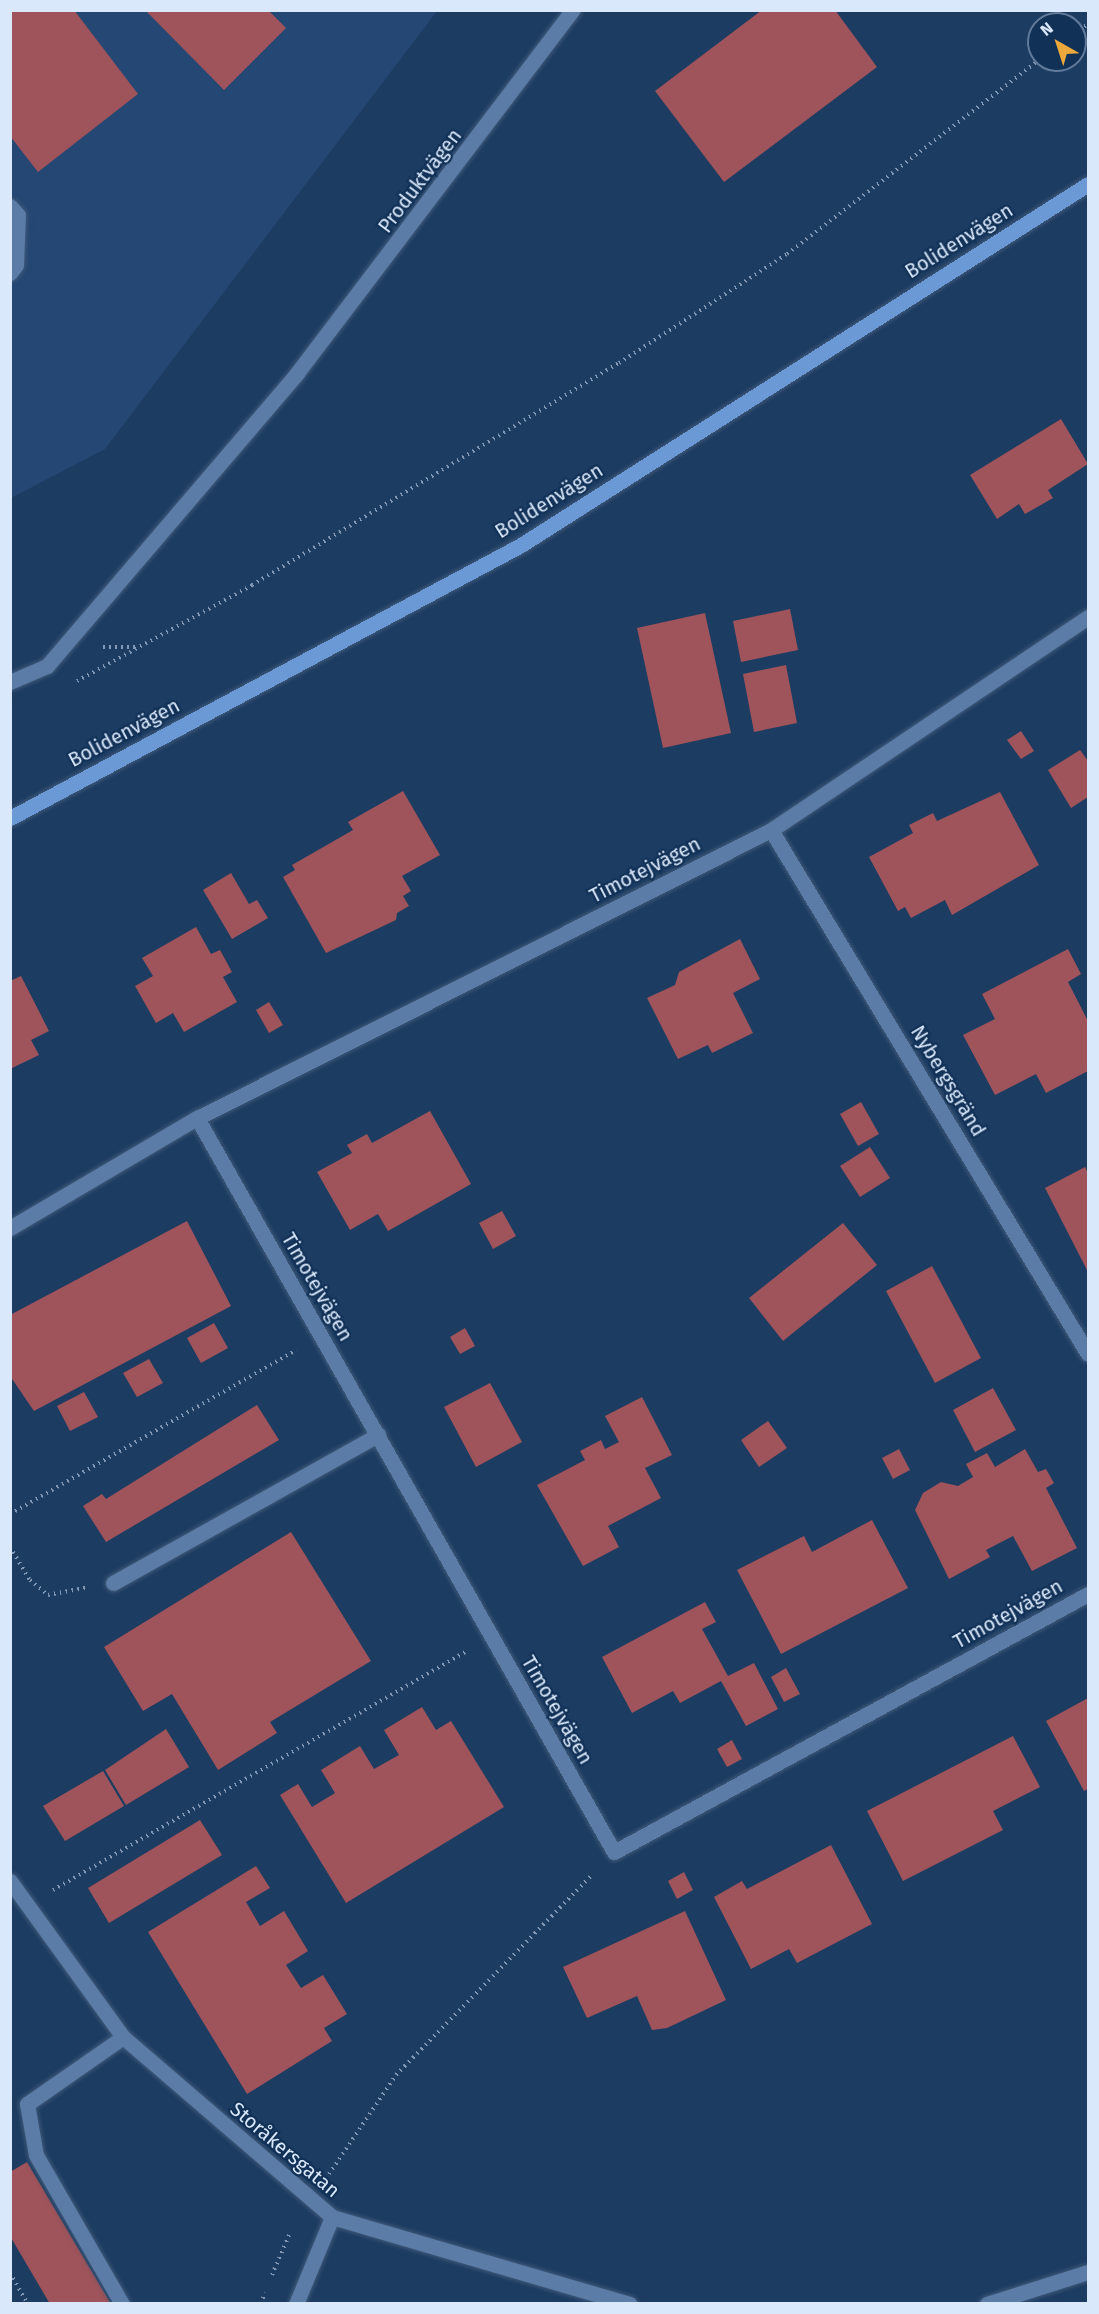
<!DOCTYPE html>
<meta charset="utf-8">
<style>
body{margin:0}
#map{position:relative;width:1099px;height:2314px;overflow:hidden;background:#1d3c62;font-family:"Fira Sans",sans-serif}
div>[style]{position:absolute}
.built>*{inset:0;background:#244773}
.building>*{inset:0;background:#9f535a}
.path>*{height:4px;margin-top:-2px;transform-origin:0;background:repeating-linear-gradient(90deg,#8298b4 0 1.5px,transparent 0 6px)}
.roads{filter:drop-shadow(0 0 2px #3f5979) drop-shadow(0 0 2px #3f5979)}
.minor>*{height:15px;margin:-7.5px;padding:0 7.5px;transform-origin:7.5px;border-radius:7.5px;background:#5a7ca6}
.major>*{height:15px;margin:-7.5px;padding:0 7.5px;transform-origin:7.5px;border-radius:7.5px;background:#6a99d5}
span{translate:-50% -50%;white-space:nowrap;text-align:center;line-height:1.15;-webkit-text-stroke:4.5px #123157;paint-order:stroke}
.street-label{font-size:20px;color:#d9e8fb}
.frame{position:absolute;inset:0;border:12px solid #d9e8fb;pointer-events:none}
.north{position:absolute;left:1027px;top:12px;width:60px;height:60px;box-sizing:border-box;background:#123157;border:2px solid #627a99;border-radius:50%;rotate:321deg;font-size:16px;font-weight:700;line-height:24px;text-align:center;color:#d9e8fb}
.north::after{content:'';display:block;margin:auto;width:21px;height:27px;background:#eda83b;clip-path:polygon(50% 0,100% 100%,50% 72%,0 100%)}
</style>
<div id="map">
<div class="built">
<i style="clip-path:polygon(11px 11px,437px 11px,105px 449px,11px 498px)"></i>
</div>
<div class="building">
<i style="clip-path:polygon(10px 10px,74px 10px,138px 94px,38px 172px,10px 136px)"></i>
<i style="clip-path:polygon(145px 10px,268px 10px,286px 28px,224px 90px)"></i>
<i style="clip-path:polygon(762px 10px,835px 10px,877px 67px,724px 182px,655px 91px)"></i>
<i style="clip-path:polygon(1061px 419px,1088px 464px,1048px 490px,1053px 498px,1025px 514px,1019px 504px,997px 519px,970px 475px)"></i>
<i style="clip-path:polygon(790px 609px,798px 650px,741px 662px,733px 621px)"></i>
<i style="clip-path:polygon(705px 613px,731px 733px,663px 748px,637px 628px)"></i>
<i style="clip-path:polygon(786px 665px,797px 723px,754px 732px,743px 674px)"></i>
<i style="clip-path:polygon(1021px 731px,1034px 751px,1021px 759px,1007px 740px)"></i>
<i style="clip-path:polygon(1080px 750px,1088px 761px,1088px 797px,1071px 808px,1048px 770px)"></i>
<i style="clip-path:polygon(403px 791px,440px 855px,402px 876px,411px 891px,403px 896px,409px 906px,397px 913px,396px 920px,326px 953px,283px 877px,295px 870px,292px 865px,353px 830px,348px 822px)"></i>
<i style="clip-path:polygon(1000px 792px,1039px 865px,952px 915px,945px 900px,911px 918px,905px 907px,898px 911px,869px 857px,913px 833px,909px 825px,933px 813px,937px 821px)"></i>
<i style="clip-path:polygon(231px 873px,249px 904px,257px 900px,268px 918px,232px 939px,203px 890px)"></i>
<i style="clip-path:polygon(196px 927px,211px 954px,220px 950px,232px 972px,223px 977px,237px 1002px,184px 1032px,173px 1013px,156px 1023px,135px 986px,153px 976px,142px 958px)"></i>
<i style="clip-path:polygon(740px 939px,760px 979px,733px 993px,753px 1033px,712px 1053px,708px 1045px,678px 1059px,647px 998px,675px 985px,679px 972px)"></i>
<i style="clip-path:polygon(1068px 949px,1081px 974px,1068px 982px,1088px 1021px,1088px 1071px,1046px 1093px,1036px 1074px,995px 1095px,963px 1035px,995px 1019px,982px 994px)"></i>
<i style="clip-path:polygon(21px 976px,49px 1031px,31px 1040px,39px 1055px,10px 1069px,10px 981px)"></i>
<i style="clip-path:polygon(269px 1002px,283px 1025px,269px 1033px,256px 1010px)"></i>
<i style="clip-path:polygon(861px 1102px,879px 1134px,858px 1146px,840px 1114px)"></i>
<i style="clip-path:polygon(430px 1111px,471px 1184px,388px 1231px,378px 1214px,350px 1230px,317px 1172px,352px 1153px,347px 1145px,367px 1134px,372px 1143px)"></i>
<i style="clip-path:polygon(870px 1147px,890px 1178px,860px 1197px,840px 1166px)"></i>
<i style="clip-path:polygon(1085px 1167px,1088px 1173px,1088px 1272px,1045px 1188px)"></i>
<i style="clip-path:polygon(502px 1211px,516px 1236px,493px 1249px,479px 1223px)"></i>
<i style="clip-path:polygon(187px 1221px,231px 1306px,34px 1411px,10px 1376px,10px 1315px)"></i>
<i style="clip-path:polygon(843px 1223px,877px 1265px,783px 1341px,749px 1298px)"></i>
<i style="clip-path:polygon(932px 1266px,981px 1358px,935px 1383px,886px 1291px)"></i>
<i style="clip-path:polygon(214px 1323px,228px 1348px,201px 1363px,187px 1338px)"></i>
<i style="clip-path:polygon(465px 1328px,475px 1346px,460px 1354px,450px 1337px)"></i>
<i style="clip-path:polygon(149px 1359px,163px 1383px,137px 1397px,123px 1373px)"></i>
<i style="clip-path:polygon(490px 1383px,522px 1442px,476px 1467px,444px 1407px)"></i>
<i style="clip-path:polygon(993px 1388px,1016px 1430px,975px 1452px,953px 1410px)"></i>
<i style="clip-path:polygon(84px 1392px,98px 1417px,70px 1431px,57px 1406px)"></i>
<i style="clip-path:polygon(642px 1397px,672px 1455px,645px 1468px,661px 1498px,608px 1526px,619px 1547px,583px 1566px,537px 1485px,585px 1460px,580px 1451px,601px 1440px,605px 1449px,619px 1442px,605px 1416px)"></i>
<i style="clip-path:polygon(257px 1405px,279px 1440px,106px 1542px,83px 1506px,102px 1494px,106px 1499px)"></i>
<i style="clip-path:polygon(768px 1421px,787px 1448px,759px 1467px,741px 1440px)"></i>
<i style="clip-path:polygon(899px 1449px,910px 1470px,893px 1479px,882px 1458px)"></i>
<i style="clip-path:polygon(1025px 1449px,1038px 1472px,1046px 1469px,1054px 1483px,1046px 1488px,1077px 1548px,1032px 1571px,1013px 1536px,986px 1550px,990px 1557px,949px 1579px,915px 1510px,923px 1493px,941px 1482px,958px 1486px,973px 1477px,966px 1464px,987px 1453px,995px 1467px)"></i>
<i style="clip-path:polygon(872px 1520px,908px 1588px,781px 1654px,737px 1570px,804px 1536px,812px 1552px)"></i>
<i style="clip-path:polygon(291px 1532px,371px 1661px,270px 1722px,277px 1733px,218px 1770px,172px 1694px,143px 1711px,104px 1647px)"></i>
<i style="clip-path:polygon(705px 1602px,716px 1622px,702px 1629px,728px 1676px,754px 1663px,778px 1709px,746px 1726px,721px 1681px,680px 1703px,673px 1691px,632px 1713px,602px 1657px)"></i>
<i style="clip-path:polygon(786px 1668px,800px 1694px,784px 1702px,771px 1677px)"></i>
<i style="clip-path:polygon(1088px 1698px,1088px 1789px,1084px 1791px,1046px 1721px)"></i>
<i style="clip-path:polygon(422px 1707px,436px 1730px,451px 1721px,504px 1807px,346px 1903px,280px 1795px,298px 1784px,312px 1807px,335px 1793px,321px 1770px,360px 1746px,374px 1769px,399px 1755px,384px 1730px)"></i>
<i style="clip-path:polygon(166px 1729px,189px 1767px,126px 1805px,105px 1770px)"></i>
<i style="clip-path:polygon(1013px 1736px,1040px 1787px,993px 1811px,1003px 1830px,903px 1881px,867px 1811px)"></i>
<i style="clip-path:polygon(732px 1740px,742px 1759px,727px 1767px,717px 1749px)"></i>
<i style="clip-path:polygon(103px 1771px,124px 1806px,65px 1841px,43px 1806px)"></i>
<i style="clip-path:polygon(200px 1820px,222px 1855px,109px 1923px,88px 1888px)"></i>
<i style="clip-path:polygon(831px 1845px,872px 1924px,797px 1963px,789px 1949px,751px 1969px,714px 1897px,742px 1881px,747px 1889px)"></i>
<i style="clip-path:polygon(256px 1866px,270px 1888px,246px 1902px,260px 1926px,284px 1911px,308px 1951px,286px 1965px,301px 1988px,323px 1975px,347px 2014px,324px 2028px,332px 2041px,247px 2094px,148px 1932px)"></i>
<i style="clip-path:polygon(684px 1872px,693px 1890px,677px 1899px,668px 1881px)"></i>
<i style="clip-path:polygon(685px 1911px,726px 2000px,667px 2028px,652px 2030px,637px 1996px,587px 2018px,563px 1967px)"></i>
<i style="clip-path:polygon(27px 2162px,111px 2304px,50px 2304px,10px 2236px,10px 2172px)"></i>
</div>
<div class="path">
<i style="left:1075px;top:34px;width:16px;rotate:-38deg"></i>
<i style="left:103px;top:647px;width:35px"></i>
<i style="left:77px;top:681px;width:200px;rotate:-28.7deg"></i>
<i style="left:252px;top:585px;width:429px;rotate:-31.2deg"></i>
<i style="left:619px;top:363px;width:200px;rotate:-33deg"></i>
<i style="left:787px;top:254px;width:318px;rotate:-37.6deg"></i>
<i style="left:10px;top:1514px;width:330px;rotate:-29.8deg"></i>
<i style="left:10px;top:1547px;width:39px;rotate:59deg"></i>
<i style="left:30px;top:1580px;width:23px;rotate:40deg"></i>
<i style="left:48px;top:1595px;width:38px;rotate:-11deg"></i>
<i style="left:53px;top:1890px;width:476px;rotate:-30deg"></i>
<i style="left:329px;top:2174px;width:120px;rotate:-55.9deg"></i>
<i style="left:396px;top:2075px;width:281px;rotate:-45.6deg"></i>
<i style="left:10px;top:2273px;width:36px;rotate:60deg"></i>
<i style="left:272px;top:2275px;width:46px;rotate:-66.8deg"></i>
<i style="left:261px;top:2304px;width:12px;rotate:-70deg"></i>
</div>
<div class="roads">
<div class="minor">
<i style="left:10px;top:206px;width:12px;rotate:48deg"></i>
<i style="left:18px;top:215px;width:50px;rotate:92.3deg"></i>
<i style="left:16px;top:265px;width:10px;rotate:127deg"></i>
<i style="left:10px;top:682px;width:40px;rotate:-23.4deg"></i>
<i style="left:47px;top:666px;width:385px;rotate:-49.5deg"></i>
<i style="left:297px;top:373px;width:456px;rotate:-52.8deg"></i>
<i style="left:771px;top:830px;width:612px;rotate:58.83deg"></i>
<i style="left:197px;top:1118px;width:844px;rotate:60.4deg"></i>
<i style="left:614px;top:1852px;width:540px;rotate:-28.56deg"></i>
<i style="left:10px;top:1228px;width:217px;rotate:-30.5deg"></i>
<i style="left:197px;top:1118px;width:642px;rotate:-26.64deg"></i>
<i style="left:771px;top:830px;width:382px;rotate:-33.9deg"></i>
<i style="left:113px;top:1583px;width:304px;rotate:-29.2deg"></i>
<i style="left:10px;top:1881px;width:193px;rotate:54.1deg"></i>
<i style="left:123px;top:2037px;width:276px;rotate:40.7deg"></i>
<i style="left:332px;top:2217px;width:310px;rotate:16.3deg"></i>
<i style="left:122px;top:2304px;width:172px;rotate:-120deg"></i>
<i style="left:36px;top:2155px;width:52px;rotate:-100deg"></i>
<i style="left:27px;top:2104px;width:117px;rotate:-34.9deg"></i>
<i style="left:296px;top:2304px;width:94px;rotate:-67.5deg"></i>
<i style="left:987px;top:2304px;width:106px;rotate:-17.6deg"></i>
</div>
<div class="major">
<i style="left:10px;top:818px;width:579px;rotate:-28.11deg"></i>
<i style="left:521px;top:545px;width:672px;rotate:-32.48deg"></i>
</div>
</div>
<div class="street-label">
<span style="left:420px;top:181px;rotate:-53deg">Produktvägen</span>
<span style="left:959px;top:241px;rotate:-32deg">Bolidenvägen</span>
<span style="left:549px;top:501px;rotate:-32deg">Bolidenvägen</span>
<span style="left:124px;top:733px;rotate:-28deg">Bolidenvägen</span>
<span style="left:645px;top:870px;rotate:-27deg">Timotejvägen</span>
<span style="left:948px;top:1081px;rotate:59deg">Nybergsgränd</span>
<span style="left:317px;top:1287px;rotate:60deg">Timotejvägen</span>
<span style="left:1008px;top:1614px;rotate:-29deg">Timotejvägen</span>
<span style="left:557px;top:1710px;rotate:60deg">Timotejvägen</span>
<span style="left:285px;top:2150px;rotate:40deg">Storåkersgatan</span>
</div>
<div class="frame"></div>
<div class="north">N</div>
</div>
